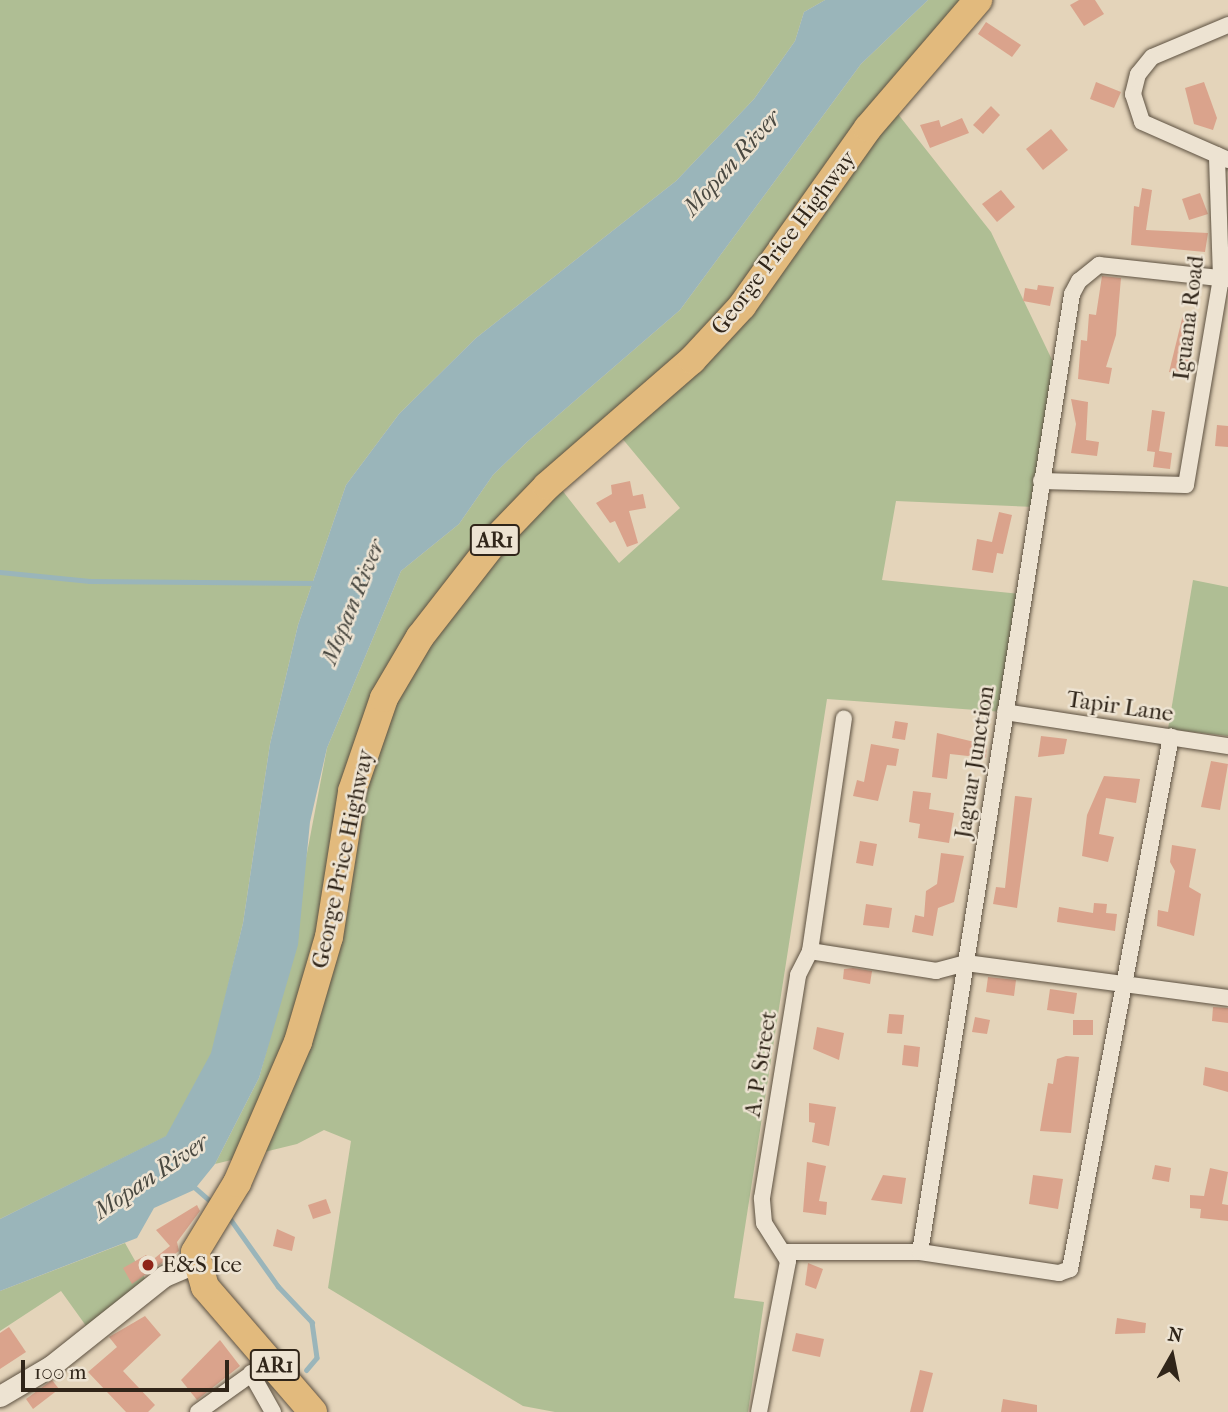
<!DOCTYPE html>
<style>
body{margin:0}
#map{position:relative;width:1228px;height:1412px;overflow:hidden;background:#e4d4ba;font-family:"IM FELL French Canon",serif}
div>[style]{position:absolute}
.green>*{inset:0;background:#afbe94}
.water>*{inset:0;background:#9ab5ba}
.stream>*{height:4.5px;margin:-2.25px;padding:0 2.25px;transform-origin:2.25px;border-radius:2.25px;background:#9ab5ba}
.building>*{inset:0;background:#daa38c}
.roads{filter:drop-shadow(0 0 2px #5d5141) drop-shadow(0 0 2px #5d5141)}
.street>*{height:16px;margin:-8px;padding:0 8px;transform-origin:8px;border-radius:8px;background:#ede3d2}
.secondary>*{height:21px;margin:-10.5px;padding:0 10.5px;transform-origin:10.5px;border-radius:10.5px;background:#ede3d2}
.highway>*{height:28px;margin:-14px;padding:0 14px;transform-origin:14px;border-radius:14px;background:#e2ba7d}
.dots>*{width:19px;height:19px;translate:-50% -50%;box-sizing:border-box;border:4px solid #ede3d2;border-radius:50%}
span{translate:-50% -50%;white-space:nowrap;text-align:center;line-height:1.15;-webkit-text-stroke:5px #ede3d2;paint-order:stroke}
.shield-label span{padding:2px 5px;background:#ede3d2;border:2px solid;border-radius:5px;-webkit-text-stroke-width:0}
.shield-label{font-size:21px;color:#302519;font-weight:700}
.street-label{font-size:23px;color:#302519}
.poi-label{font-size:23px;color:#302519}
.left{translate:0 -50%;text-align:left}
.water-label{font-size:24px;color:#4a4941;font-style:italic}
.north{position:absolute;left:1137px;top:1321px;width:70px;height:70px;-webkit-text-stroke:5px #ede3d2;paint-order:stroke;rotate:9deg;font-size:19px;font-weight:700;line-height:28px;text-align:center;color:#302519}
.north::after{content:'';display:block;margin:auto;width:24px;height:32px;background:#302519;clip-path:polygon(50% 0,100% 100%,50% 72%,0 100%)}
.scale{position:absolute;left:21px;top:1360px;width:208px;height:32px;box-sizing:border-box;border:4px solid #302519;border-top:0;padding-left:9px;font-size:21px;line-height:24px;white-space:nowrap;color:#302519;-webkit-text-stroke:5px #ede3d2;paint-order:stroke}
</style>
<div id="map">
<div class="green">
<i style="clip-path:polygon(0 0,825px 0,804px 12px,795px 41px,754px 99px,676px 181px,476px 338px,399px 414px,346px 485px,298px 625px,270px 744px,243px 923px,212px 1053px,167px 1136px,0 1219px)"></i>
<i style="clip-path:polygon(evenodd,928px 0,984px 0,894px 109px,991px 232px,1054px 364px,1035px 507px,896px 501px,882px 580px,1020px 594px,1003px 712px,827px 699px,734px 1298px,764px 1302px,748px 1412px,555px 1412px,523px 1406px,328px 1288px,351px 1141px,324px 1130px,297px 1144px,215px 1164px,259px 1078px,276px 1016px,327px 748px,401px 571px,459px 524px,493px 475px,527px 442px,680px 310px,861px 64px,928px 0,621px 437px,680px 508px,619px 563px,558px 485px,621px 437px)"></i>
<i style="clip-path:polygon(1193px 580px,1228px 587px,1228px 736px,1168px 729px)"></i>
<i style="clip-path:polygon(125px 1243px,147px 1282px,89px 1330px,61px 1291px,0 1331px,0 1291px)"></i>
</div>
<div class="water">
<i style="clip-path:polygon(825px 0,928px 0,861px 64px,680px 310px,527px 442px,493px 475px,459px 524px,401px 571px,327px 748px,310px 822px,298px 945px,259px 1078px,215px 1164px,194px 1190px,154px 1208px,137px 1238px,0 1291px,0 1219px,166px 1136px,211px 1053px,243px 923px,270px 744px,298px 625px,346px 485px,399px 414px,476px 338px,676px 181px,754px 99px,795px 41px,804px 12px)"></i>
</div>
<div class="stream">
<i style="left:0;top:572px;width:90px;rotate:5.7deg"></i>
<i style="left:90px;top:581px;width:227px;rotate:0.5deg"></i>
<i style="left:192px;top:1185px;width:29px;rotate:41deg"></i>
<i style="left:229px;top:1217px;width:85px;rotate:54.6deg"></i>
<i style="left:278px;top:1286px;width:50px;rotate:46.6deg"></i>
<i style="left:312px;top:1322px;width:36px;rotate:82deg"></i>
<i style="left:317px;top:1358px;width:16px;rotate:130deg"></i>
</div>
<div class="building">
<i style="clip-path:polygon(1079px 0,1095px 0,1104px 14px,1084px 26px,1070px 5px)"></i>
<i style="clip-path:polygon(986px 22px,1021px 45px,1012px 57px,978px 34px)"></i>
<i style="clip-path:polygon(1096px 82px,1121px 92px,1114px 108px,1090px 99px)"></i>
<i style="clip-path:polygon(1204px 82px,1217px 118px,1213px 130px,1194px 124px,1185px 88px)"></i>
<i style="clip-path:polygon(991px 106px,1000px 115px,983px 134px,973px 125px)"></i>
<i style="clip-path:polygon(962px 118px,969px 133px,930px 148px,920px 125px,939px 120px,941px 127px)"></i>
<i style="clip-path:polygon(1051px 129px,1068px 150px,1043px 170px,1026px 149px)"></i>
<i style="clip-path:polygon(1142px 188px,1152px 190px,1146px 230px,1208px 233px,1205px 252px,1131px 245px,1134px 206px,1139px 207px)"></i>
<i style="clip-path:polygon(1001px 190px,1015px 207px,997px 222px,982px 204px)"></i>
<i style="clip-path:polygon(1200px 193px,1208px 214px,1189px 220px,1182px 199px)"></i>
<i style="clip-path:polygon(1102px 276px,1121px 278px,1116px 335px,1106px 367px,1112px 368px,1109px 384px,1078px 379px,1081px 340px,1087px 341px,1089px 314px,1096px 315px)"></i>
<i style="clip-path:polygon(1038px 285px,1054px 287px,1050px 306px,1023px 301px,1025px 288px,1037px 290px)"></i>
<i style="clip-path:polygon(1183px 315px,1198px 318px,1188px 374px,1169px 372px)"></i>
<i style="clip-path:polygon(1071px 399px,1088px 402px,1086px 440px,1099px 442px,1097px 456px,1071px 453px,1076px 424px)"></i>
<i style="clip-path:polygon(1152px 410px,1165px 412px,1159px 451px,1172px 453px,1170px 469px,1153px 467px,1155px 452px,1147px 451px)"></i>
<i style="clip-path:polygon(1217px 425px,1228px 426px,1228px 447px,1215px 446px)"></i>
<i style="clip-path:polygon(630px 481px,633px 496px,643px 494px,646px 508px,629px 511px,638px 543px,627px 547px,615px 521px,610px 523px,596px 503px,612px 494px,611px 485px)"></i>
<i style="clip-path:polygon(999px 512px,1012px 515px,1003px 554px,997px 553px,993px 573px,972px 570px,977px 539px,992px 542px)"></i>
<i style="clip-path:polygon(895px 721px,908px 723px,905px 740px,892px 738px)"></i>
<i style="clip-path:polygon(937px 733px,987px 745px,986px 758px,950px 754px,947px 779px,932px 777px)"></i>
<i style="clip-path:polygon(1041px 736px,1067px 739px,1064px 754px,1038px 757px)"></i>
<i style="clip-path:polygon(871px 744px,899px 749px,896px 766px,887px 765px,878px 801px,853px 796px,857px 780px,864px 782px)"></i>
<i style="clip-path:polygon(1211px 761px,1228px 764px,1220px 810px,1201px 807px)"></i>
<i style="clip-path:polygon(1104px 776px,1140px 779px,1136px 803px,1106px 798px,1099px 834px,1114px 837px,1108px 862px,1082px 856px,1087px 815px)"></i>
<i style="clip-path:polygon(913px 791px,931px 793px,929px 809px,954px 813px,949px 843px,918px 838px,920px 824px,909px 822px)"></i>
<i style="clip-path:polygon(1015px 796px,1032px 798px,1017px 908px,993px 904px,996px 887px,1005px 888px)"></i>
<i style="clip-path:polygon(860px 841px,877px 844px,873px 866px,856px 863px)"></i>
<i style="clip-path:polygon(1172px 845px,1196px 849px,1189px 887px,1201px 894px,1194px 936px,1157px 926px,1158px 910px,1168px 912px,1175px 871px,1170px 862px)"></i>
<i style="clip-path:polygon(941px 853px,964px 856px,954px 902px,938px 908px,933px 936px,912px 932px,915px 915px,924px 917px,926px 891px,937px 884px)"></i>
<i style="clip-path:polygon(1094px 903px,1107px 904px,1106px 913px,1117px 914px,1115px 931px,1057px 922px,1059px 907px,1093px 913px)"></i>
<i style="clip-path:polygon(866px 904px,892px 908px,889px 928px,863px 925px)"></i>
<i style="clip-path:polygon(853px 968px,872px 971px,870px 984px,843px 979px,844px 969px)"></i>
<i style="clip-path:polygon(988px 977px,1016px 980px,1014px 996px,986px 992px)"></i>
<i style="clip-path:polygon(1050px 989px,1077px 993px,1074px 1014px,1047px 1010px)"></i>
<i style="clip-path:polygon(1213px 1007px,1228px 1008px,1228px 1023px,1212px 1021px)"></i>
<i style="clip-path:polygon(889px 1014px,904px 1015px,902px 1034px,887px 1033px)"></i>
<i style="clip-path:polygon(975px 1017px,990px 1020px,987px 1034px,972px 1032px)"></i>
<i style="clip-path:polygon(1073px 1020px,1093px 1020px,1093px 1035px,1073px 1035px)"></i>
<i style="clip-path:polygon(817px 1027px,844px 1033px,839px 1060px,813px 1049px)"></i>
<i style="clip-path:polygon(904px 1045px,920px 1047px,918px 1067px,902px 1065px)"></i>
<i style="clip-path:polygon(1066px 1056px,1079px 1057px,1071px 1133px,1040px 1131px,1048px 1083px,1053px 1084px,1057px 1059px)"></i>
<i style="clip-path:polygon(1205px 1067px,1228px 1072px,1228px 1092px,1203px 1085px)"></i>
<i style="clip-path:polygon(809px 1103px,836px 1107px,829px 1146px,812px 1142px,815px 1123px,809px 1122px)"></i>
<i style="clip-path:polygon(807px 1162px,826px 1166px,819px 1201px,827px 1202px,826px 1215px,803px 1212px)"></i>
<i style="clip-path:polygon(1155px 1165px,1171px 1168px,1169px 1182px,1152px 1179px)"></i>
<i style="clip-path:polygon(1210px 1168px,1228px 1172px,1222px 1204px,1228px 1205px,1228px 1221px,1200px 1218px,1201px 1209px,1190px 1208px,1190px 1195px,1204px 1196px)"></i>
<i style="clip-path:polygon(883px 1175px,906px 1178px,902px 1204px,871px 1200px)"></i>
<i style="clip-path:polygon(1033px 1175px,1063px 1179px,1058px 1209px,1029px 1204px)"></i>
<i style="clip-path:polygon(326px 1199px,331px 1213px,313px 1219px,308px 1205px)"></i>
<i style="clip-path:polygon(197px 1205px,200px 1211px,177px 1242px,179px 1251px,132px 1284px,123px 1268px,146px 1255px,151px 1261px,170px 1246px,156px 1230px)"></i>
<i style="clip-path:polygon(277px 1229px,295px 1237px,292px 1251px,273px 1246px)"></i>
<i style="clip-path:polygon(808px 1263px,823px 1269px,816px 1289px,805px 1285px)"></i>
<i style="clip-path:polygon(145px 1316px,161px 1335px,123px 1371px,155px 1405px,148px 1412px,126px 1412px,88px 1372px,117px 1347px,109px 1337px)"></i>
<i style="clip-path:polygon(1117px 1318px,1146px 1323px,1145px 1333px,1115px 1334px)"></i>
<i style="clip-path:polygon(9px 1327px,26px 1352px,0 1369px,0 1333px)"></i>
<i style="clip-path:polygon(796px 1333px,824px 1339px,820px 1357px,792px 1351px)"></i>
<i style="clip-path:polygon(220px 1340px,240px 1366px,197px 1400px,181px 1380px)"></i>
<i style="clip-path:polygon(920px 1370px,933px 1373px,923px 1412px,910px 1412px)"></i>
<i style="clip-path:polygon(52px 1380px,59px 1389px,33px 1409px,26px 1399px)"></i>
<i style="clip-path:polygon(1003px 1399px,1037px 1405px,1037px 1412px,1001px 1412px)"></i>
</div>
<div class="roads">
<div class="street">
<i style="left:1228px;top:25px;width:82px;rotate:157.2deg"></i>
<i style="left:1152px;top:57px;width:22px;rotate:129deg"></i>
<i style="left:1138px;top:74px;width:21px;rotate:104deg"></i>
<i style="left:1133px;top:94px;width:29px;rotate:72deg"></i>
<i style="left:1142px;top:122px;width:94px;rotate:23.8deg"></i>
<i style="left:1041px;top:481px;width:145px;rotate:1.6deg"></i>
<i style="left:1186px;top:485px;width:210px;rotate:-80.4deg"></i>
<i style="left:1221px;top:278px;width:123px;rotate:-91.9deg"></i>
<i style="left:1005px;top:712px;width:226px;rotate:8.7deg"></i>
<i style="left:810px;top:951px;width:128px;rotate:9deg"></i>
<i style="left:936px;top:971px;width:31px;rotate:-15deg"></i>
<i style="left:966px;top:963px;width:264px;rotate:7.6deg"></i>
<i style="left:786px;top:1252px;width:134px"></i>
<i style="left:920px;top:1252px;width:141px;rotate:8.6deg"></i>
<i style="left:1059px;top:1273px;width:12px;rotate:-20deg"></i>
<i style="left:1070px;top:1269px;width:542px;rotate:-79.25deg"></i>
<i style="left:920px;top:1252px;width:970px;rotate:-80.98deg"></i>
<i style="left:1072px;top:294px;width:15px;rotate:-62deg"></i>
<i style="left:1079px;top:281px;width:26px;rotate:-39deg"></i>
<i style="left:1099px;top:265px;width:130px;rotate:6.2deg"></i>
<i style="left:251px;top:1373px;width:45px;rotate:60.6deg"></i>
<i style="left:198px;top:1412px;width:90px;rotate:-35.5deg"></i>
<i style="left:759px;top:1412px;width:154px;rotate:-79.1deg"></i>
<i style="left:788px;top:1261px;width:45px;rotate:-122.3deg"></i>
<i style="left:764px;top:1223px;width:25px;rotate:-95deg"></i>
<i style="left:762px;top:1198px;width:226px;rotate:-80.8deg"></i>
<i style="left:798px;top:975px;width:27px;rotate:-63deg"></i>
<i style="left:810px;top:951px;width:235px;rotate:-81.7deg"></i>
</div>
<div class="secondary">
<i style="left:0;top:1396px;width:59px;rotate:-30.5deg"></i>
<i style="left:51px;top:1366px;width:144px;rotate:-38.5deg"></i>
<i style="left:164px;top:1276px;width:33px;rotate:-23deg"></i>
</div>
<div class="highway">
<i style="left:313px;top:1412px;width:165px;rotate:-130.8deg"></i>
<i style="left:205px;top:1287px;width:36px;rotate:-106deg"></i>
<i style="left:195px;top:1252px;width:81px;rotate:-58.7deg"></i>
<i style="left:237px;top:1183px;width:154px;rotate:-66.6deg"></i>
<i style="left:298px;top:1042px;width:109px;rotate:-73.6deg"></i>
<i style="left:329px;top:937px;width:148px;rotate:-81deg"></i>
<i style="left:352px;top:791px;width:98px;rotate:-71deg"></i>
<i style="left:384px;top:698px;width:71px;rotate:-59.5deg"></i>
<i style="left:420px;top:637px;width:125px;rotate:-52.1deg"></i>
<i style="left:497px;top:538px;width:72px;rotate:-46.1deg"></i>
<i style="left:547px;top:486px;width:192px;rotate:-41deg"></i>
<i style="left:692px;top:360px;width:74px;rotate:-47.2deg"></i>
<i style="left:742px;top:306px;width:218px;rotate:-54.7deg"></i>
<i style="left:868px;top:128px;width:169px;rotate:-49.3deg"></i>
</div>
</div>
<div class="dots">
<i style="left:148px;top:1265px;background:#8f2418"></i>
</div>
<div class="shield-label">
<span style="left:495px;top:540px">AR1</span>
<span style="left:275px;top:1365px">AR1</span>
</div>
<div class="street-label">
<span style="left:784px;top:243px;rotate:-53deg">George Price Highway</span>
<span style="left:1189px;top:318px;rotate:-83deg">Iguana Road</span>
<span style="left:1120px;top:707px;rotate:8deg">Tapir Lane</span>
<span style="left:975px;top:762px;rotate:-81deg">Jaguar Junction</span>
<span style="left:343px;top:859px;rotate:-78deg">George Price Highway</span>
<span style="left:761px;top:1064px;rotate:-81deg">A. P. Street</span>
</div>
<div class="poi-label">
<span class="left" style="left:162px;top:1265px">E&amp;S Ice</span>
</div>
<div class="water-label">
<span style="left:732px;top:163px;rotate:-48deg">Mopan River</span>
<span style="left:353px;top:602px;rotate:-68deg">Mopan River</span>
<span style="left:151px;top:1177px;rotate:-34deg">Mopan River</span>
</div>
<div class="north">N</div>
<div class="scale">100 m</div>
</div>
